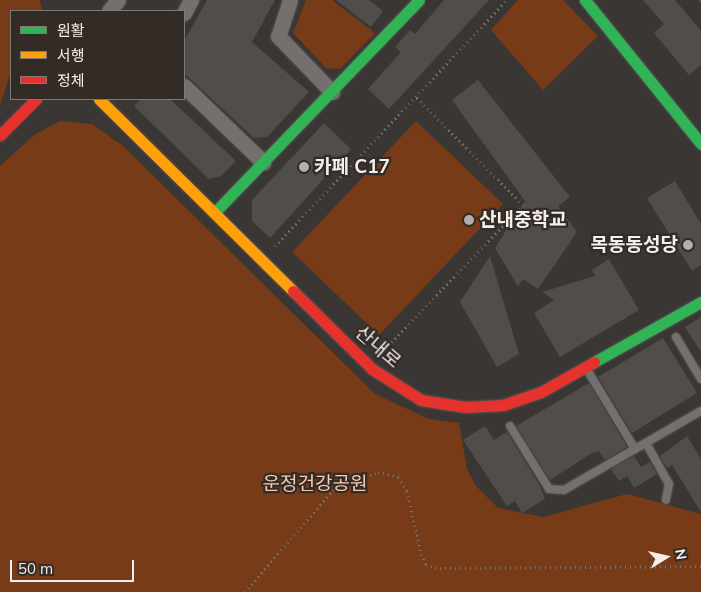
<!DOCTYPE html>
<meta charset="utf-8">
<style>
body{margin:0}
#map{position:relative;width:701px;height:592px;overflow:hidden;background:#3a3634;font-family:Mulish,"Noto Sans KR",sans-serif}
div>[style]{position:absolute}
.green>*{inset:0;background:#773c17}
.building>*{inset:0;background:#514d4b}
.path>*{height:3px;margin-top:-1.5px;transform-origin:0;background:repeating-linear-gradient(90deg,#767372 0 1px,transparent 0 5px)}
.roads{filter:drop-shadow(0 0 1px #585452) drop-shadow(0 0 1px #585452)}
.lane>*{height:8px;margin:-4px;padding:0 4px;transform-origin:4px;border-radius:4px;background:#73706e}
.street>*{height:15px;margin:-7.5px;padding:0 7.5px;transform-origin:7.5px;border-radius:7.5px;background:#73706e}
.fast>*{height:11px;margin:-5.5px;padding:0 5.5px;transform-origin:5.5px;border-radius:5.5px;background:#30b455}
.slow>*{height:11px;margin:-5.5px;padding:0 5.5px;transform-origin:5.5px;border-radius:5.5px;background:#ff9f0a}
.jam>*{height:11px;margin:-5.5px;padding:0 5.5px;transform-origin:5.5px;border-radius:5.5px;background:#e5322d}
.dots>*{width:14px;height:14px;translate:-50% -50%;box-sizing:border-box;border:2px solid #332b26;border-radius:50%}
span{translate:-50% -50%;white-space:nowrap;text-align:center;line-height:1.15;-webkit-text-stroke:4.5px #332b26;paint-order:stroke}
.poi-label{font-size:19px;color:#f5efec;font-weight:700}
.left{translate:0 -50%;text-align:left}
.right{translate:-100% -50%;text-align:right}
.street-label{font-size:19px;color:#f5efec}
.park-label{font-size:19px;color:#f9c9b1}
.legend{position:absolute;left:10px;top:10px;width:175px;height:90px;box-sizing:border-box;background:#332b26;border:1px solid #817975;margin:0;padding:6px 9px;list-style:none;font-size:15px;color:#f5efec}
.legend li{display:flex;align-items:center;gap:10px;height:25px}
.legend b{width:25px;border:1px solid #817975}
.north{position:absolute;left:641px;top:532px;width:50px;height:50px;-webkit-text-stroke:4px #332b26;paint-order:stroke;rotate:80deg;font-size:14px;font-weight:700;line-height:20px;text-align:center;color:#f5efec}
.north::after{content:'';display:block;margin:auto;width:18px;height:22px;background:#f5efec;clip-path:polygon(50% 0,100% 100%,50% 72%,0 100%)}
.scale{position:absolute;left:10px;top:560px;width:124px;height:22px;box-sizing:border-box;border:2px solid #f5efec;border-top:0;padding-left:6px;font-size:15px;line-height:18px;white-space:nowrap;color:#f5efec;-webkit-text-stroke:4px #332b26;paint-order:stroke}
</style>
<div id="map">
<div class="green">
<i style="clip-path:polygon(0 0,40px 0,42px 11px,11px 11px,11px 71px,0 106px)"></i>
<i style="clip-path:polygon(306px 0,332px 0,375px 33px,340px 69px,326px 68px,293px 33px)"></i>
<i style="clip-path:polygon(518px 0,563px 0,598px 36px,543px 90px,491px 30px)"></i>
<i style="clip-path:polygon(60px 121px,92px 124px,123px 146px,375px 394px,429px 419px,459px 423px,467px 469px,476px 486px,498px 508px,543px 517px,627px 494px,701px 514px,701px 592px,0 592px,0 166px,34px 135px)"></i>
<i style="clip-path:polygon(416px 121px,503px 204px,379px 335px,292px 252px)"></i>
</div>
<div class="building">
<i style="clip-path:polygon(207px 0,275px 0,252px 42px,309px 92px,267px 137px,254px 138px,184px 73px,184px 41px)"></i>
<i style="clip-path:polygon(336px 0,369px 0,383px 11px,371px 27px)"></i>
<i style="clip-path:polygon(444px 0,489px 0,389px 109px,368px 89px,401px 52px,395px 47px,410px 30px,415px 34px)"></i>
<i style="clip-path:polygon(643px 0,675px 0,701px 31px,701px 65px,689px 75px,654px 33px,664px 24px)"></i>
<i style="clip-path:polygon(478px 80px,570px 197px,558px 206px,577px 232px,538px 289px,523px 279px,518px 286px,495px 248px,525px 201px,452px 100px)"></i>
<i style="clip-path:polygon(141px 99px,170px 99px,236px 161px,221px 176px,209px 179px,134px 106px)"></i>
<i style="clip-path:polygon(324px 123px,351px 149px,270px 238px,252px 221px,252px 200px)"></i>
<i style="clip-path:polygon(675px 181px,701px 224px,701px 265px,692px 271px,647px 198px)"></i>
<i style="clip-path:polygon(490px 256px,519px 354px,497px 367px,460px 302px)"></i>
<i style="clip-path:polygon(609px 259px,639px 310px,560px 357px,534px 313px,554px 300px,542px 292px,595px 276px,592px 270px)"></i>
<i style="clip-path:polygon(701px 317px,701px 352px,685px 327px)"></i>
<i style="clip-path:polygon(663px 338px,697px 393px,632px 433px,598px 377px)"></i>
<i style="clip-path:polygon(589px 383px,627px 447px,605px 460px,599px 451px,592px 453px,550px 480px,516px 426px)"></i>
<i style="clip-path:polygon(485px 426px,494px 440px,507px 432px,540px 486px,545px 499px,522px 513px,515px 501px,507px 506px,463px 440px)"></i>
<i style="clip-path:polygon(687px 436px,701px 459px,701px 512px,672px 465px,667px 468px,660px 456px)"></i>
<i style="clip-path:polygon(634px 456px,641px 467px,650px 462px,657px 474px,634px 488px,627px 476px,619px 481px,611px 469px)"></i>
</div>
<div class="path">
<i style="left:700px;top:0;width:1px;rotate:45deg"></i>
<i style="left:275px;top:246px;width:338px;rotate:-46.7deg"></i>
<i style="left:381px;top:353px;width:205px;rotate:-46.2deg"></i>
<i style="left:523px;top:205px;width:152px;rotate:-134.7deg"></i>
<i style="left:245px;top:592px;width:135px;rotate:-49.2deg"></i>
<i style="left:333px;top:490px;width:48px;rotate:-21.8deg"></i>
<i style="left:378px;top:472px;width:22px;rotate:13deg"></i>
<i style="left:399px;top:477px;width:16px;rotate:60deg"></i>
<i style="left:407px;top:491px;width:65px;rotate:77.5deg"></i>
<i style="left:421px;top:554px;width:12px;rotate:66deg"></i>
<i style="left:426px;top:565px;width:9px;rotate:18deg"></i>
<i style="left:435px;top:568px;width:266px;rotate:-0.4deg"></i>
</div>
<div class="roads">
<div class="lane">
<i style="left:676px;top:337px;width:49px;rotate:59.2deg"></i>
<i style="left:586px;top:368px;width:95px;rotate:58.8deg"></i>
<i style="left:510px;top:426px;width:74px;rotate:58.2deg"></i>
<i style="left:549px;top:489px;width:15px;rotate:4deg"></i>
<i style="left:564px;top:490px;width:158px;rotate:-30deg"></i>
<i style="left:646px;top:443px;width:47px;rotate:60.7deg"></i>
<i style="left:669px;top:484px;width:16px;rotate:101deg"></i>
</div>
<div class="street">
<i style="left:290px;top:0;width:38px;rotate:108deg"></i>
<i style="left:278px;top:36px;width:78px;rotate:46deg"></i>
<i style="left:109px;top:11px;width:14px;rotate:-51deg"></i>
<i style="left:184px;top:13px;width:15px;rotate:-62deg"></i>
<i style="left:184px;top:86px;width:110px;rotate:43.9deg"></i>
</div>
<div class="fast">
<i style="left:585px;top:0;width:185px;rotate:51.1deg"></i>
<i style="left:215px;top:212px;width:294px;rotate:-46.1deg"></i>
<i style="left:594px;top:362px;width:123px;rotate:-29.3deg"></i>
</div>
<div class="slow">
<i style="left:99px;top:99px;width:273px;rotate:44.7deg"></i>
</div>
<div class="jam">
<i style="left:0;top:135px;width:51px;rotate:-45deg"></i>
<i style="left:293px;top:291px;width:111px;rotate:44.6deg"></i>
<i style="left:372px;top:369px;width:58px;rotate:32.3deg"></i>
<i style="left:421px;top:400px;width:45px;rotate:9deg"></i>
<i style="left:465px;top:407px;width:38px;rotate:-3deg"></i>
<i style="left:503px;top:405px;width:40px;rotate:-18.9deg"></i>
<i style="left:541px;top:392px;width:61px;rotate:-29.5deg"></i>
</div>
</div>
<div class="dots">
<i style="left:304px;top:167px;background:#b4aeac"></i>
<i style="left:469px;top:220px;background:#b4aeac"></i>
<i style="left:688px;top:245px;background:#b4aeac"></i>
</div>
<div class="poi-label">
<span class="left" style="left:314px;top:167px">카페 C17</span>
<span class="left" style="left:479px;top:220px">산내중학교</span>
<span class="right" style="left:678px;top:245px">목동동성당</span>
</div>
<div class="street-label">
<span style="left:378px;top:347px;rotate:41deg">산내로</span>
</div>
<div class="park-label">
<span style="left:315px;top:484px">운정건강공원</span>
</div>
<ul class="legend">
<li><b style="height:6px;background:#30b455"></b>원활</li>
<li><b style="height:6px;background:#ff9f0a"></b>서행</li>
<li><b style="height:6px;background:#e5322d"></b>정체</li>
</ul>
<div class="north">N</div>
<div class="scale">50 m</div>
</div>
